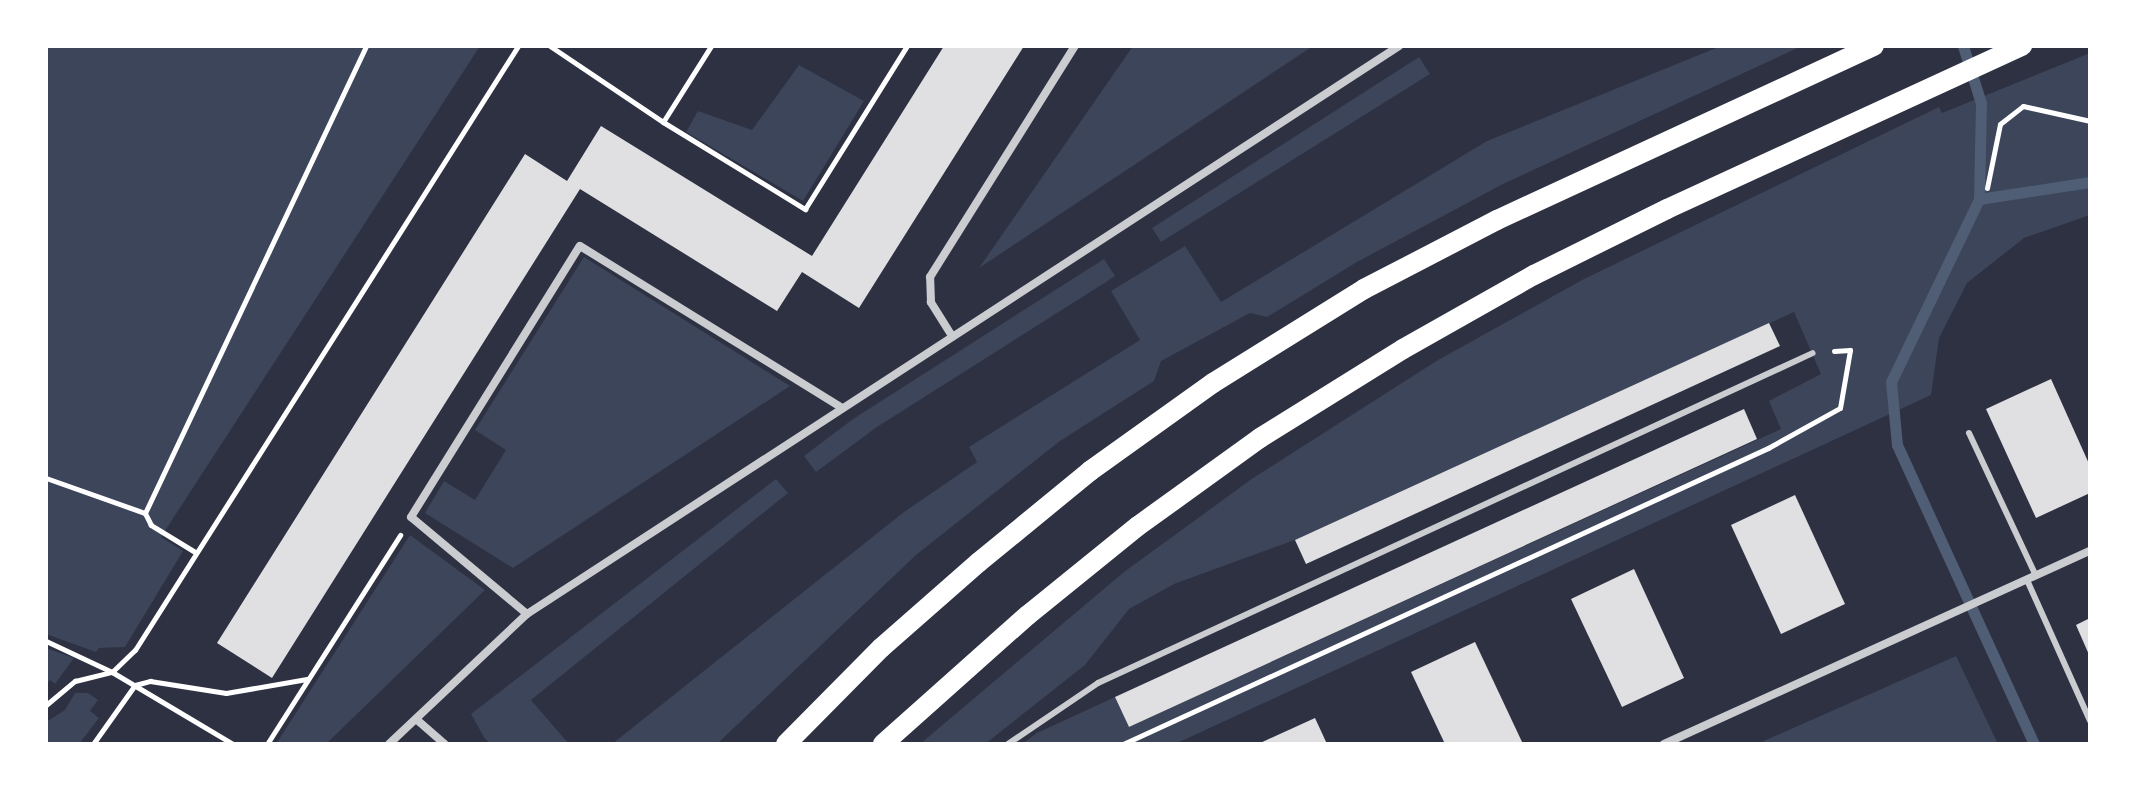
<!DOCTYPE html>
<style>
body{margin:0}
#map{position:relative;width:2136px;height:790px;overflow:hidden;background:#2d3142;font-family:"Fira Sans",sans-serif}
div>[style]{position:absolute}
.green>*{inset:0;background:#3c4559}
.stream>*{height:11px;margin:-5.5px;padding:0 5.5px;transform-origin:5.5px;border-radius:5.5px;background:#4f5d75}
.building>*{inset:0;background:#e0e0e3}
.path>*{height:5px;margin:-2.5px;padding:0 2.5px;transform-origin:2.5px;border-radius:2.5px;background:#fff}
.service>*{height:6px;margin:-3px;padding:0 3px;transform-origin:3px;border-radius:3px;background:#caccd0}
.minor>*{height:8px;margin:-4px;padding:0 4px;transform-origin:4px;border-radius:4px;background:#caccd0}
.primary>*{height:20px;margin:-10px;padding:0 10px;transform-origin:10px;border-radius:10px;background:#fff}
span{translate:-50% -50%;white-space:nowrap;text-align:center;line-height:1.15;-webkit-text-stroke:7px #fff;paint-order:stroke}
.frame{position:absolute;inset:0;border:48px solid #fff;pointer-events:none}
</style>
<div id="map">
<div class="green">
<i style="clip-path:polygon(46px 46px,480px 46px,161px 537px,183px 551px,125px 647px,99px 648px,96px 652px,46px 634px)"></i>
<i style="clip-path:polygon(1133px 46px,1313px 46px,979px 268px)"></i>
<i style="clip-path:polygon(1721px 46px,1802px 46px,1503px 184px,1357px 262px,1267px 317px,1250px 313px,1161px 361px,1154px 381px,1060px 441px,916px 555px,717px 744px,612px 744px,904px 512px,977px 462px,969px 447px,1140px 340px,1111px 291px,1185px 246px,1221px 302px,1487px 141px)"></i>
<i style="clip-path:polygon(2090px 53px,2090px 215px,2024px 238px,1967px 283px,1939px 338px,1931px 395px,1175px 744px,1022px 744px,1037px 733px,1115px 697px,1129px 727px,1781px 429px,1769px 401px,1821px 374px,1794px 312px,1295px 540px,1174px 584px,1129px 609px,1085px 665px,985px 744px,920px 744px,1124px 572px,1253px 478px,1438px 360px,1584px 279px,1939px 107px,1942px 113px)"></i>
<i style="clip-path:polygon(1419px 57px,1430px 74px,1161px 242px,1152px 228px)"></i>
<i style="clip-path:polygon(799px 65px,864px 101px,803px 201px,686px 132px,698px 111px,752px 130px)"></i>
<i style="clip-path:polygon(584px 257px,790px 386px,513px 568px,425px 513px,444px 481px,475px 500px,506px 450px,475px 430px)"></i>
<i style="clip-path:polygon(1104px 259px,1115px 276px,1106px 282px,877px 427px,816px 472px,804px 456px,853px 419px)"></i>
<i style="clip-path:polygon(776px 479px,788px 493px,531px 700px,569px 744px,491px 744px,485px 739px,471px 714px)"></i>
<i style="clip-path:polygon(410px 535px,485px 590px,326px 744px,276px 744px)"></i>
<i style="clip-path:polygon(46px 648px,74px 658px,55px 684px,50px 680px,46px 685px)"></i>
<i style="clip-path:polygon(1956px 656px,1998px 744px,1757px 744px)"></i>
<i style="clip-path:polygon(75px 693px,88px 693px,98px 700px,90px 711px,99px 718px,79px 744px,46px 744px,46px 722px,65px 710px)"></i>
</div>
<div class="stream">
<i style="left:1963px;top:46px;width:60px;rotate:72.5deg"></i>
<i style="left:1981px;top:103px;width:96px;rotate:91.2deg"></i>
<i style="left:2034px;top:744px;width:329px;rotate:-114.6deg"></i>
<i style="left:1897px;top:445px;width:63px;rotate:-95.4deg"></i>
<i style="left:1891px;top:382px;width:203px;rotate:-64.3deg"></i>
<i style="left:1979px;top:199px;width:112px;rotate:-8.7deg"></i>
</div>
<div class="building">
<i style="clip-path:polygon(944px 46px,1024px 46px,859px 308px,802px 272px,777px 311px,580px 189px,272px 678px,217px 643px,525px 154px,567px 181px,601px 126px,812px 256px)"></i>
<i style="clip-path:polygon(1769px 323px,1780px 346px,1306px 564px,1295px 540px)"></i>
<i style="clip-path:polygon(2051px 379px,2090px 466px,2090px 493px,2036px 518px,1986px 409px)"></i>
<i style="clip-path:polygon(1744px 409px,1757px 439px,1129px 727px,1115px 697px)"></i>
<i style="clip-path:polygon(1795px 495px,1845px 604px,1781px 634px,1731px 525px)"></i>
<i style="clip-path:polygon(1634px 569px,1684px 678px,1622px 707px,1571px 599px)"></i>
<i style="clip-path:polygon(2090px 618px,2090px 657px,2076px 625px)"></i>
<i style="clip-path:polygon(1475px 642px,1523px 744px,1445px 744px,1411px 672px)"></i>
<i style="clip-path:polygon(1315px 718px,1327px 744px,1258px 744px)"></i>
</div>
<div class="path">
<i style="left:550px;top:46px;width:136px;rotate:33.9deg"></i>
<i style="left:663px;top:122px;width:167px;rotate:31.5deg"></i>
<i style="left:805px;top:209px;width:192px;rotate:-58deg"></i>
<i style="left:663px;top:122px;width:90px;rotate:-57.7deg"></i>
<i style="left:1987px;top:188px;width:65px;rotate:-78.5deg"></i>
<i style="left:2000px;top:124px;width:29px;rotate:-38deg"></i>
<i style="left:2023px;top:106px;width:69px;rotate:12.6deg"></i>
<i style="left:46px;top:478px;width:105px;rotate:19.5deg"></i>
<i style="left:195px;top:552px;width:52px;rotate:-148.5deg"></i>
<i style="left:151px;top:525px;width:13px;rotate:-117deg"></i>
<i style="left:145px;top:513px;width:517px;rotate:-64.67deg"></i>
<i style="left:46px;top:641px;width:73px;rotate:25.2deg"></i>
<i style="left:112px;top:672px;width:141px;rotate:30.8deg"></i>
<i style="left:46px;top:705px;width:38px;rotate:-40deg"></i>
<i style="left:75px;top:681px;width:38px;rotate:-14deg"></i>
<i style="left:112px;top:672px;width:32px;rotate:-44deg"></i>
<i style="left:135px;top:650px;width:715px;rotate:-57.62deg"></i>
<i style="left:93px;top:744px;width:72px;rotate:-54.6deg"></i>
<i style="left:135px;top:685px;width:16px;rotate:-15deg"></i>
<i style="left:150px;top:681px;width:77px;rotate:9deg"></i>
<i style="left:226px;top:693px;width:82px;rotate:-9.8deg"></i>
<i style="left:267px;top:744px;width:248px;rotate:-57.5deg"></i>
<i style="left:1123px;top:744px;width:710px;rotate:-24.65deg"></i>
<i style="left:1768px;top:448px;width:82px;rotate:-29.1deg"></i>
<i style="left:1840px;top:408px;width:59px;rotate:-80.2deg"></i>
<i style="left:1850px;top:350px;width:16px;rotate:176deg"></i>
</div>
<div class="service">
<i style="left:1969px;top:433px;width:158px;rotate:64.9deg"></i>
<i style="left:2027px;top:580px;width:154px;rotate:65.9deg"></i>
<i style="left:1008px;top:744px;width:109px;rotate:-34.1deg"></i>
<i style="left:1098px;top:683px;width:787px;rotate:-24.78deg"></i>
</div>
<div class="minor">
<i style="left:952px;top:336px;width:40px;rotate:-122deg"></i>
<i style="left:931px;top:302px;width:25px;rotate:-92deg"></i>
<i style="left:930px;top:277px;width:273px;rotate:-57.9deg"></i>
<i style="left:527px;top:614px;width:151px;rotate:-140.1deg"></i>
<i style="left:411px;top:517px;width:319px;rotate:-58.1deg"></i>
<i style="left:580px;top:246px;width:308px;rotate:31.7deg"></i>
<i style="left:416px;top:719px;width:38px;rotate:41deg"></i>
<i style="left:389px;top:744px;width:190px;rotate:-43.3deg"></i>
<i style="left:527px;top:614px;width:1041px;rotate:-33.08deg"></i>
<i style="left:1664px;top:744px;width:468px;rotate:-24.4deg"></i>
</div>
<div class="primary">
<i style="left:786px;top:744px;width:135px;rotate:-45.3deg"></i>
<i style="left:881px;top:648px;width:130px;rotate:-41.3deg"></i>
<i style="left:979px;top:562px;width:144px;rotate:-39.3deg"></i>
<i style="left:1090px;top:471px;width:151px;rotate:-35.6deg"></i>
<i style="left:1213px;top:383px;width:178px;rotate:-31.9deg"></i>
<i style="left:1364px;top:289px;width:150px;rotate:-27.4deg"></i>
<i style="left:1497px;top:220px;width:415px;rotate:-24.8deg"></i>
<i style="left:883px;top:744px;width:194px;rotate:-41.7deg"></i>
<i style="left:1028px;top:615px;width:141px;rotate:-39deg"></i>
<i style="left:1138px;top:526px;width:150px;rotate:-35.8deg"></i>
<i style="left:1260px;top:438px;width:168px;rotate:-31.9deg"></i>
<i style="left:1403px;top:349px;width:150px;rotate:-29.5deg"></i>
<i style="left:1534px;top:275px;width:148px;rotate:-26.4deg"></i>
<i style="left:1667px;top:209px;width:391px;rotate:-24.7deg"></i>
</div>
<div class="frame"></div>
</div>
